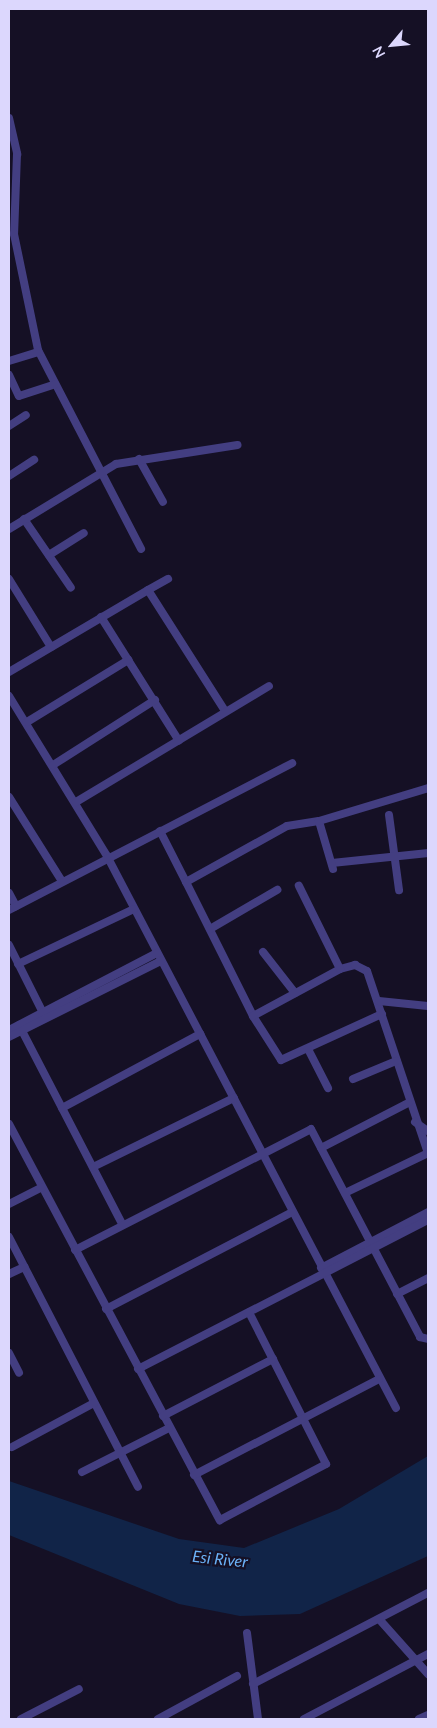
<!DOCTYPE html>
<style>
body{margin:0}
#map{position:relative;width:437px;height:1728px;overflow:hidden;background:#151025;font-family:Lato,sans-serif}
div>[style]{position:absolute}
.water>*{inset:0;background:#112448}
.street>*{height:8px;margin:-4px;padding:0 4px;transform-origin:4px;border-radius:4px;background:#433e81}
span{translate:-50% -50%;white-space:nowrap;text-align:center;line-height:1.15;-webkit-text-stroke:4.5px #151025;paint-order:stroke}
.water-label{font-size:16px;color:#6bb1f7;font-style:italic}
.frame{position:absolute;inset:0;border:10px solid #dcd7fd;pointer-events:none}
.north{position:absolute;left:367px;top:20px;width:50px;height:50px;-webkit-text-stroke:4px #151025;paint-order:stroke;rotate:242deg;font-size:14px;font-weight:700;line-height:20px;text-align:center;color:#dcd7fd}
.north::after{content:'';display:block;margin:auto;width:18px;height:22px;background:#dcd7fd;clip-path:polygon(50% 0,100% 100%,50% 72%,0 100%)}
</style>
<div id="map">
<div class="water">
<i style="clip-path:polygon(428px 1456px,428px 1556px,300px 1614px,240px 1616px,179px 1604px,9px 1535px,9px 1481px,179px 1539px,244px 1548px,339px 1509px)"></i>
</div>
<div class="street">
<i style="left:9px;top:118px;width:37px;rotate:77deg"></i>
<i style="left:17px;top:154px;width:80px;rotate:92.1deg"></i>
<i style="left:14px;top:234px;width:118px;rotate:78.3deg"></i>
<i style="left:38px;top:350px;width:224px;rotate:62.6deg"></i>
<i style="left:9px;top:361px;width:31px;rotate:-17deg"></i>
<i style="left:9px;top:375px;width:23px;rotate:65deg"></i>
<i style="left:19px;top:396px;width:38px;rotate:-18deg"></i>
<i style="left:9px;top:426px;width:20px;rotate:-33deg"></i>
<i style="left:139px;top:459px;width:49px;rotate:60.8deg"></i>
<i style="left:9px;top:476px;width:30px;rotate:-33deg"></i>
<i style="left:24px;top:519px;width:83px;rotate:55.7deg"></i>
<i style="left:9px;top:529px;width:125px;rotate:-31.3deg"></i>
<i style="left:116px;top:464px;width:123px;rotate:-8.9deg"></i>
<i style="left:49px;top:555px;width:41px;rotate:-32.2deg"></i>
<i style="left:9px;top:579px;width:80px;rotate:58.3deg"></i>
<i style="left:148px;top:590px;width:23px;rotate:-29deg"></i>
<i style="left:101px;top:617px;width:146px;rotate:57.8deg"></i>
<i style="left:9px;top:672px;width:161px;rotate:-30.5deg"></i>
<i style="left:148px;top:590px;width:143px;rotate:57.5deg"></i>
<i style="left:9px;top:696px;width:188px;rotate:58.5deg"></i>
<i style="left:107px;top:856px;width:623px;rotate:62.37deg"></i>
<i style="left:27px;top:722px;width:119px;rotate:-31.5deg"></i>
<i style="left:53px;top:765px;width:121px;rotate:-32.5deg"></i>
<i style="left:9px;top:797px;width:99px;rotate:57.8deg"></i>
<i style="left:76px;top:802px;width:225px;rotate:-31deg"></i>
<i style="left:389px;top:815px;width:76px;rotate:82.4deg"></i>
<i style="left:160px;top:831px;width:57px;rotate:63deg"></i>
<i style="left:186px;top:882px;width:115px;rotate:-29deg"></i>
<i style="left:287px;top:826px;width:32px;rotate:-9deg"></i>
<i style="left:332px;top:863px;width:97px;rotate:-5.9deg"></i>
<i style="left:333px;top:869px;width:50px;rotate:-106.3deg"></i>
<i style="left:319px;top:821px;width:114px;rotate:-16.8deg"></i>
<i style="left:186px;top:882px;width:150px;rotate:63.4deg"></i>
<i style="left:253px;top:1016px;width:52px;rotate:57.5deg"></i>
<i style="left:281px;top:1060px;width:111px;rotate:-24.5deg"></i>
<i style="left:9px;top:893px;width:15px;rotate:62deg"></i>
<i style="left:9px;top:910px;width:319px;rotate:-27.4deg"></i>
<i style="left:210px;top:929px;width:78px;rotate:-30.2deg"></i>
<i style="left:9px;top:945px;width:80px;rotate:63.4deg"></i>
<i style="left:263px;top:952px;width:52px;rotate:52deg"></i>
<i style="left:18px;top:964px;width:128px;rotate:-25.4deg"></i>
<i style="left:340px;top:969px;width:16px;rotate:-15deg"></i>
<i style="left:355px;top:965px;width:13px;rotate:27deg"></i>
<i style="left:367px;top:971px;width:192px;rotate:71.5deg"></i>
<i style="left:379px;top:1001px;width:49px;rotate:5.8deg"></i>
<i style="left:253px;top:1016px;width:99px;rotate:-28.4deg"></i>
<i style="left:340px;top:969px;width:93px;rotate:-116.3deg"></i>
<i style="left:19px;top:1025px;width:224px;rotate:62.6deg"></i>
<i style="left:9px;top:1030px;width:167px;rotate:-27.5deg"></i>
<i style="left:9px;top:1037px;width:170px;rotate:-26.6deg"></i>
<i style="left:308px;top:1049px;width:44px;rotate:62.9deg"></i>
<i style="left:353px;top:1079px;width:47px;rotate:-22.7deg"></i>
<i style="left:62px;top:1108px;width:157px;rotate:-28.2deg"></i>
<i style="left:415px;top:1122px;width:16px;rotate:35deg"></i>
<i style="left:9px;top:1124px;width:449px;rotate:62deg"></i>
<i style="left:220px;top:1520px;width:120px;rotate:-27.8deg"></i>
<i style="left:326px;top:1464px;width:170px;rotate:-116.9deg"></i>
<i style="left:321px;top:1148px;width:98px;rotate:-27.3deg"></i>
<i style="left:93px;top:1167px;width:157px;rotate:-26.1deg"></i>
<i style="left:345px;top:1193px;width:92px;rotate:-25.7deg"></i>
<i style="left:9px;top:1204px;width:37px;rotate:-27deg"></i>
<i style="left:9px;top:1237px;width:281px;rotate:62.7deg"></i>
<i style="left:75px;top:1250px;width:265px;rotate:-27.1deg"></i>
<i style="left:311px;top:1129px;width:235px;rotate:62.3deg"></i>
<i style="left:420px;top:1337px;width:8px;rotate:14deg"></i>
<i style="left:321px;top:1268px;width:121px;rotate:-27.6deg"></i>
<i style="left:9px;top:1274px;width:17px;rotate:-25deg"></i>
<i style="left:397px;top:1294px;width:35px;rotate:-27deg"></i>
<i style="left:106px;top:1309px;width:210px;rotate:-27.5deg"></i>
<i style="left:9px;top:1353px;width:22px;rotate:63deg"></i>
<i style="left:138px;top:1369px;width:326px;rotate:-27.2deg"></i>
<i style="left:163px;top:1416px;width:124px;rotate:-27.4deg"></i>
<i style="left:12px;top:1447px;width:93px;rotate:-28.2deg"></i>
<i style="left:82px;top:1472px;width:97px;rotate:-26.8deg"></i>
<i style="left:194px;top:1475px;width:208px;rotate:-27.4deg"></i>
<i style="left:379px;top:1619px;width:74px;rotate:48.3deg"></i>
<i style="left:247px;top:1633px;width:87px;rotate:82.7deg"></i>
<i style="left:253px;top:1684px;width:197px;rotate:-27.5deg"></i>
<i style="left:21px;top:1719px;width:65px;rotate:-27.3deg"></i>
<i style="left:158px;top:1719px;width:90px;rotate:-28.6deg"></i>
<i style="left:304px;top:1719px;width:140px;rotate:-27.7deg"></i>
<i style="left:419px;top:1719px;width:10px;rotate:-24deg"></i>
</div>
<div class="water-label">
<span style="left:220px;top:1559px;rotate:6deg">Esi River</span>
</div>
<div class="frame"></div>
<div class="north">N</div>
</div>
